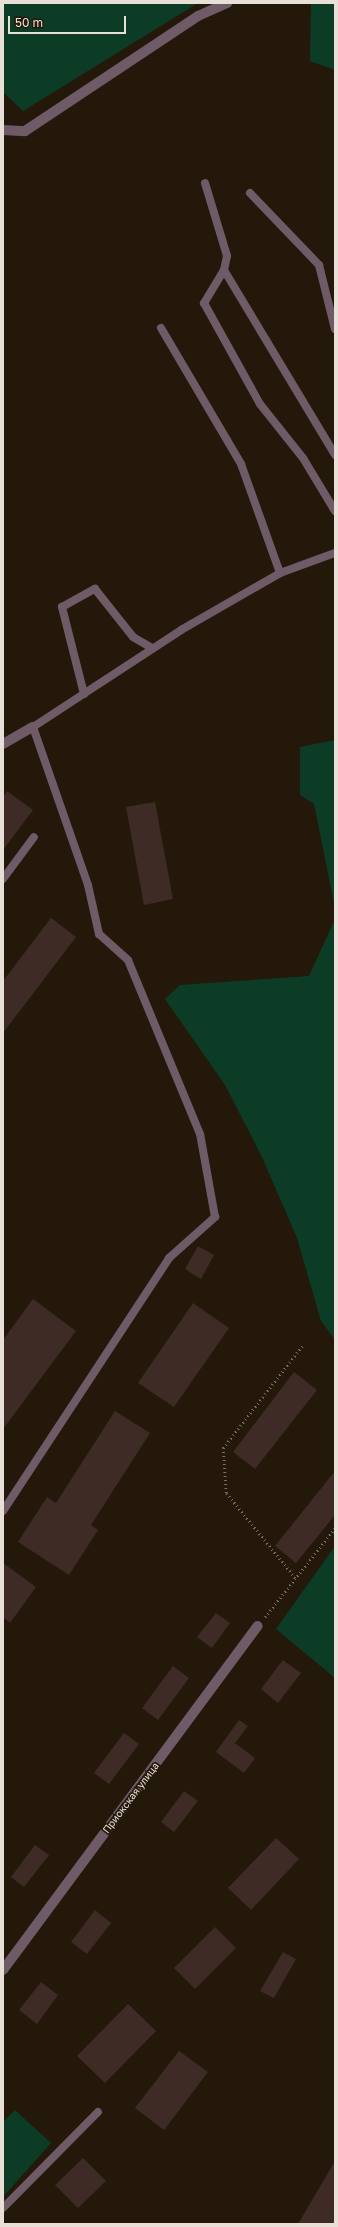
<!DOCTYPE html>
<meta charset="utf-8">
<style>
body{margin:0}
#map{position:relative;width:338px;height:2227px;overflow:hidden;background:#24180b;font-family:"Golos Text",sans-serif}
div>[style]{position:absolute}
.green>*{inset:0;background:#0c3c26}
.building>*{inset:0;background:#3e2b25}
.path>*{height:2.5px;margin-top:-1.25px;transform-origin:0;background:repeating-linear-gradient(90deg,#786e63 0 1px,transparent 0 4px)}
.service>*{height:8px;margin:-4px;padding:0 4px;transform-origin:4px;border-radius:4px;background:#6f5a67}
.minor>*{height:10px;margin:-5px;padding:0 5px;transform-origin:5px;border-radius:5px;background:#6f5a67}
.tertiary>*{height:10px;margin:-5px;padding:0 5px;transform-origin:5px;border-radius:5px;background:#6f5a67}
span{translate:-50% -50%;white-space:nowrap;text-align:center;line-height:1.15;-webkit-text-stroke:3.5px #24180b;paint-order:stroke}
.street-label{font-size:10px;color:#e8e0d7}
.frame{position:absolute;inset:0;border:4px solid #e8e0d7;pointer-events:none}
.scale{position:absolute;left:8px;top:16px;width:118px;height:18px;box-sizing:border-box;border:2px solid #e8e0d7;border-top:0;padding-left:5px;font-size:12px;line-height:14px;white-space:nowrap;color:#e8e0d7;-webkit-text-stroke:3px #24180b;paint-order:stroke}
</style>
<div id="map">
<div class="green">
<i style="clip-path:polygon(3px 3px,198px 3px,23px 111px,3px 92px)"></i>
<i style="clip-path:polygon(311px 3px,335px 3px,335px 70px,310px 61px)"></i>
<i style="clip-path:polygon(335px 740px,335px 908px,314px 804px,300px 795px,300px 747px)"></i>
<i style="clip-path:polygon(335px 919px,335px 1340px,321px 1321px,297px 1238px,262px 1157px,225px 1085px,165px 999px,180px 985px,309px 976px)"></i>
<i style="clip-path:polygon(335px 1546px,335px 1678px,276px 1629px)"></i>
<i style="clip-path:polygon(15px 2110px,51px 2143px,3px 2197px,3px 2122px)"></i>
</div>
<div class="building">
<i style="clip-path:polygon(7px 791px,33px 810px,3px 850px,3px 797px)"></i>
<i style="clip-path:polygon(155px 802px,173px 899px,144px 905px,126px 807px)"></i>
<i style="clip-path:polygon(51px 918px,76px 937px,3px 1033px,3px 981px)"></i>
<i style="clip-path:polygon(198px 1246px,214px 1255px,201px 1279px,185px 1269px)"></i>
<i style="clip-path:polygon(33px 1299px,76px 1331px,3px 1429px,3px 1340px)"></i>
<i style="clip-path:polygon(193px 1303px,229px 1328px,174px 1407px,138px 1383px)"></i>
<i style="clip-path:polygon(294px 1372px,317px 1390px,255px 1469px,233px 1452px)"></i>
<i style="clip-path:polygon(115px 1411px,150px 1433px,91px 1525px,98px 1530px,69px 1575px,18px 1542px,47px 1497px,56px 1503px)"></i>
<i style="clip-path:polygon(335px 1471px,335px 1515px,296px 1563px,275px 1546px)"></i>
<i style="clip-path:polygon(3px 1563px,36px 1587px,10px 1623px,3px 1617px)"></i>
<i style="clip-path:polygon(216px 1613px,230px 1623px,212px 1648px,197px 1637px)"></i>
<i style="clip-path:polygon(283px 1660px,301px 1673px,278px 1703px,261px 1689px)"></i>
<i style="clip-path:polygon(173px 1666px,189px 1678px,158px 1720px,142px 1708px)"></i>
<i style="clip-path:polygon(239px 1720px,248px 1726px,235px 1743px,255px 1758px,244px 1773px,216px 1752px)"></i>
<i style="clip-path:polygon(124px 1733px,139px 1744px,109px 1784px,94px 1773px)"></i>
<i style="clip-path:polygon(184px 1791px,198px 1801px,174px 1832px,161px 1822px)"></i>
<i style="clip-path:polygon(276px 1838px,299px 1859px,251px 1910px,228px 1888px)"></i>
<i style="clip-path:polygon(35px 1845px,49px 1855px,24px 1887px,11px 1877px)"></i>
<i style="clip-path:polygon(95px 1910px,111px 1923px,87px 1954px,71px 1942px)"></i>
<i style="clip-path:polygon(215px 1927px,236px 1948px,195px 1989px,174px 1968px)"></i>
<i style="clip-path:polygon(283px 1952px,296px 1959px,274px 1998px,260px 1991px)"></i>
<i style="clip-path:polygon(41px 1982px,58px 1995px,37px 2024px,19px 2010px)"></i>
<i style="clip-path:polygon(128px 2004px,156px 2031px,105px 2083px,77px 2056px)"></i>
<i style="clip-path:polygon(179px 2051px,208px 2072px,164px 2130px,135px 2108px)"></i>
<i style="clip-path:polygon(83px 2158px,106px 2181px,78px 2208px,55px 2185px)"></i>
<i style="clip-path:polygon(335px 2161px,335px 2224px,298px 2224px)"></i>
</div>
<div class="path">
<i style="left:295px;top:1578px;width:109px;rotate:-129.1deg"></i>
<i style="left:226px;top:1493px;width:45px;rotate:-93.8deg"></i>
<i style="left:223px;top:1448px;width:130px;rotate:-52.2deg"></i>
<i style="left:265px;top:1617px;width:113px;rotate:-51.8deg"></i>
</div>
<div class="service">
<i style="left:205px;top:183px;width:76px;rotate:73.2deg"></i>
<i style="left:227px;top:256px;width:14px;rotate:102deg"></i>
<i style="left:224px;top:270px;width:39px;rotate:121deg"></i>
<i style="left:204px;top:303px;width:115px;rotate:61deg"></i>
<i style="left:260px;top:404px;width:69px;rotate:51.5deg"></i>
<i style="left:303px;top:458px;width:62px;rotate:58.9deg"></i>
<i style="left:250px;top:193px;width:100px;rotate:46.2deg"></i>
<i style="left:319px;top:265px;width:66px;rotate:76deg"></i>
<i style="left:224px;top:270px;width:216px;rotate:59deg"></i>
<i style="left:161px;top:328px;width:158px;rotate:59.5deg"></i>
<i style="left:241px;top:464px;width:116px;rotate:70.3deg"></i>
<i style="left:84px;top:694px;width:90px;rotate:-104.2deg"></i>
<i style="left:62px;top:607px;width:38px;rotate:-29deg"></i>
<i style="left:95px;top:589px;width:61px;rotate:51.6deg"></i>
<i style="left:133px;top:637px;width:22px;rotate:30deg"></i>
<i style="left:3px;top:879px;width:52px;rotate:-53.6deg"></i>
<i style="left:3px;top:1511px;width:303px;rotate:-56.7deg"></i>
<i style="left:169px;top:1258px;width:62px;rotate:-41.7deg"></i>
<i style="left:215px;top:1217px;width:84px;rotate:-100.2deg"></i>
<i style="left:200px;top:1134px;width:188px;rotate:-112.5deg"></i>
<i style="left:128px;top:960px;width:39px;rotate:-138deg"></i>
<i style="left:99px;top:934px;width:50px;rotate:-102.7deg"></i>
<i style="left:88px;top:885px;width:167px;rotate:-109.2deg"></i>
<i style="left:33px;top:727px;width:177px;rotate:-33.2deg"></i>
<i style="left:181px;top:630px;width:114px;rotate:-29.9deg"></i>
<i style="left:280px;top:573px;width:59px;rotate:-20deg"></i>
<i style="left:3px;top:2208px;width:135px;rotate:-45.3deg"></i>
</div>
<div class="minor">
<i style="left:3px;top:130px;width:22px;rotate:3deg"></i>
<i style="left:25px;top:131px;width:208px;rotate:-33.6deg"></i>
<i style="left:198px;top:16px;width:32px;rotate:-24deg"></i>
<i style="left:3px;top:1970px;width:428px;rotate:-53.5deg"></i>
</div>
<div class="tertiary">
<i style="left:3px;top:744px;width:34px;rotate:-30deg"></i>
</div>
<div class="street-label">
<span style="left:131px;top:1798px;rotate:-53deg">Приокская улица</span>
</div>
<div class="frame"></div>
<div class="scale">50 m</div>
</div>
